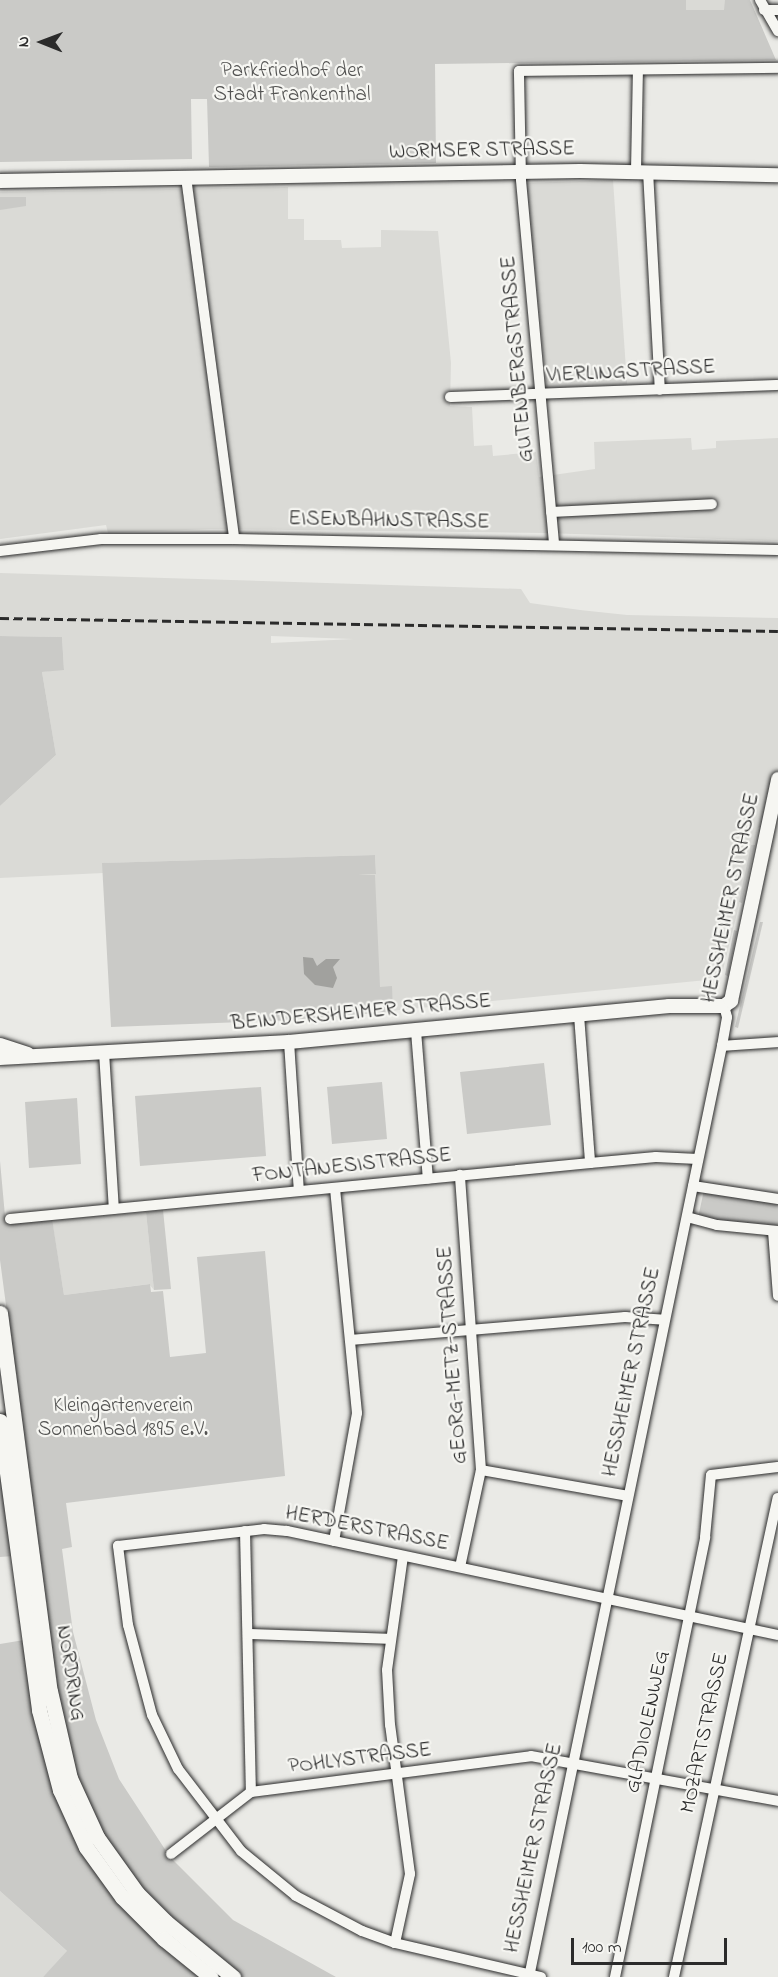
<!DOCTYPE html>
<style>
body{margin:0}
#map{position:relative;width:778px;height:1977px;overflow:hidden;background:#eaeae6;font-family:"Indie Flower",sans-serif}
div>[style]{position:absolute}
.built>*{inset:0;background:#dadad6}
.green>*{inset:0;background:#cacac7}
.water>*{inset:0;background:#a1a19e}
.roads{filter:drop-shadow(0 0 2px #2b2b2b) drop-shadow(0 0 2px #2b2b2b)}
.minor>*{height:10px;margin:-5px;padding:0 5px;transform-origin:5px;border-radius:5px;background:#f6f6f2}
.tertiary>*{height:14px;margin:-7px;padding:0 7px;transform-origin:7px;border-radius:7px;background:#f6f6f2}
.secondary>*{height:15px;margin:-7.5px;padding:0 7.5px;transform-origin:7.5px;border-radius:7.5px;background:#f6f6f2}
.rail>*{height:3px;margin-top:-1.5px;transform-origin:0;background:repeating-linear-gradient(90deg,#2b2b2b 0 9px,transparent 0 13.5px)}
span{translate:-50% -50%;white-space:nowrap;text-align:center;line-height:1.15;-webkit-text-stroke:4.5px #f6f6f2;paint-order:stroke}
.park-label{font-size:21px;color:#535352}
.street-label{font-size:21px;color:#2b2b2b}
.north{position:absolute;left:12px;top:12px;width:60px;height:60px;-webkit-text-stroke:4px #f6f6f2;paint-order:stroke;rotate:271deg;font-size:16px;font-weight:700;line-height:24px;text-align:center;color:#2b2b2b}
.north::after{content:'';display:block;margin:auto;width:21px;height:27px;background:#2b2b2b;clip-path:polygon(50% 0,100% 100%,50% 72%,0 100%)}
.scale{position:absolute;left:571px;top:1938px;width:156px;height:27px;box-sizing:border-box;border:3px solid #2b2b2b;border-top:0;padding-left:8px;font-size:18px;line-height:21px;white-space:nowrap;color:#2b2b2b;-webkit-text-stroke:4px #f6f6f2;paint-order:stroke}
</style>
<div id="map">
<div class="built">
<i style="clip-path:polygon(686px 0,725px 0,725px 10px,686px 10px)"></i>
<i style="clip-path:polygon(613px 180px,627px 384px,547px 388px,526px 183px)"></i>
<i style="clip-path:polygon(288px 187px,288px 219px,304px 219px,304px 240px,341px 240px,342px 248px,381px 247px,381px 230px,438px 231px,451px 363px,450px 406px,472px 407px,474px 446px,492px 445px,493px 456px,536px 452px,539px 477px,595px 469px,594px 442px,691px 438px,692px 450px,716px 448px,716px 441px,778px 438px,778px 541px,546px 533px,211px 529px,108px 533px,106px 525px,0 539px,0 192px)"></i>
<i style="clip-path:polygon(evenodd,0 573px,521px 589px,530px 603px,580px 610px,627px 615px,778px 618px,778px 821px,758px 828px,722px 974px,717px 979px,297px 1020px,292px 878px,376px 874px,375px 855px,103px 863px,103px 873px,0 878px,0 806px,56px 755px,42px 672px,64px 669px,62px 637px,0 636px,0 573px,271px 636px,353px 639px,354px 639px,271px 643px,271px 636px)"></i>
<i style="clip-path:polygon(146px 1212px,154px 1290px,149px 1284px,64px 1295px,52px 1220px)"></i>
<i style="clip-path:polygon(0 1891px,68px 1952px,43px 1977px,0 1977px)"></i>
</div>
<div class="green">
<i style="clip-path:polygon(0 0,686px 0,686px 10px,724px 10px,725px 0,750px 0,776px 60px,435px 64px,436px 163px,209px 167px,207px 99px,191px 99px,192px 159px,0 162px)"></i>
<i style="clip-path:polygon(0 197px,26px 197px,26px 206px,0 210px)"></i>
<i style="clip-path:polygon(0 636px,62px 637px,64px 670px,42px 672px,56px 755px,0 806px)"></i>
<i style="clip-path:polygon(751px 845px,755px 845px,742px 903px,739px 902px)"></i>
<i style="clip-path:polygon(375px 855px,376px 874px,358px 875px,375px 875px,380px 987px,392px 986px,393px 1012px,298px 1019px,297px 1005px,297px 1020px,111px 1027px,102px 863px)"></i>
<i style="clip-path:polygon(760px 922px,763px 922px,738px 1028px,735px 1027px)"></i>
<i style="clip-path:polygon(734px 930px,737px 931px,728px 976px,725px 975px)"></i>
<i style="clip-path:polygon(544px 1063px,551px 1125px,467px 1134px,460px 1072px)"></i>
<i style="clip-path:polygon(382px 1082px,387px 1139px,332px 1144px,327px 1087px)"></i>
<i style="clip-path:polygon(261px 1087px,266px 1156px,140px 1166px,135px 1096px)"></i>
<i style="clip-path:polygon(77px 1098px,81px 1164px,29px 1168px,25px 1102px)"></i>
<i style="clip-path:polygon(0 1161px,5px 1216px,51px 1212px,64px 1295px,150px 1284px,151px 1292px,163px 1291px,170px 1357px,206px 1353px,197px 1257px,265px 1251px,285px 1476px,66px 1503px,72px 1547px,62px 1549px,73px 1632px,96px 1720px,119px 1779px,170px 1857px,233px 1920px,336px 1977px,242px 1977px,169px 1918px,119px 1861px,83px 1797px,61px 1719px,0 1260px)"></i>
<i style="clip-path:polygon(704px 1190px,778px 1201px,778px 1229px,698px 1218px)"></i>
<i style="clip-path:polygon(163px 1210px,171px 1289px,154px 1290px,146px 1212px)"></i>
<i style="clip-path:polygon(0 1457px,14px 1556px,0 1557px)"></i>
<i style="clip-path:polygon(24px 1640px,40px 1742px,202px 1977px,43px 1977px,67px 1951px,0 1891px,0 1644px)"></i>
</div>
<div class="water">
<i style="clip-path:polygon(303px 957px,313px 958px,317px 966px,326px 959px,340px 959px,333px 967px,337px 978px,333px 988px,315px 985px,304px 974px)"></i>
</div>
<div class="roads">
<div class="minor">
<i style="left:760px;top:0;width:36px;rotate:60deg"></i>
<i style="left:764px;top:10px;width:14px"></i>
<i style="left:636px;top:171px;width:101px;rotate:-88.9deg"></i>
<i style="left:648px;top:171px;width:219px;rotate:86.9deg"></i>
<i style="left:186px;top:177px;width:365px;rotate:82.4deg"></i>
<i style="left:450px;top:397px;width:328px;rotate:-2.1deg"></i>
<i style="left:551px;top:512px;width:161px;rotate:-2.8deg"></i>
<i style="left:554px;top:543px;width:365px;rotate:-95.2deg"></i>
<i style="left:521px;top:179px;width:108px;rotate:-91.1deg"></i>
<i style="left:519px;top:71px;width:259px;rotate:-0.7deg"></i>
<i style="left:0;top:551px;width:102px;rotate:-6.8deg"></i>
<i style="left:101px;top:539px;width:133px"></i>
<i style="left:234px;top:539px;width:544px;rotate:1.16deg"></i>
<i style="left:579px;top:1015px;width:148px;rotate:85.7deg"></i>
<i style="left:416px;top:1031px;width:148px;rotate:85.4deg"></i>
<i style="left:289px;top:1042px;width:149px;rotate:86.2deg"></i>
<i style="left:722px;top:1046px;width:56px;rotate:-4.1deg"></i>
<i style="left:104px;top:1052px;width:157px;rotate:86.4deg"></i>
<i style="left:693px;top:1186px;width:86px;rotate:8.7deg"></i>
<i style="left:687px;top:1217px;width:31px;rotate:15deg"></i>
<i style="left:717px;top:1225px;width:61px;rotate:5.6deg"></i>
<i style="left:10px;top:1219px;width:583px;rotate:-5.51deg"></i>
<i style="left:590px;top:1163px;width:66px;rotate:-5.2deg"></i>
<i style="left:656px;top:1157px;width:42px;rotate:2.7deg"></i>
<i style="left:773px;top:1231px;width:65px;rotate:85.6deg"></i>
<i style="left:350px;top:1340px;width:276px;rotate:-4.8deg"></i>
<i style="left:625px;top:1317px;width:39px;rotate:4deg"></i>
<i style="left:481px;top:1470px;width:149px;rotate:10deg"></i>
<i style="left:245px;top:1531px;width:261px;rotate:88.7deg"></i>
<i style="left:334px;top:1541px;width:130px;rotate:-79.8deg"></i>
<i style="left:357px;top:1413px;width:226px;rotate:-95.6deg"></i>
<i style="left:460px;top:1567px;width:99px;rotate:-77.8deg"></i>
<i style="left:481px;top:1470px;width:296px;rotate:-94.1deg"></i>
<i style="left:248px;top:1634px;width:141px;rotate:2deg"></i>
<i style="left:171px;top:1854px;width:101px;rotate:-37.8deg"></i>
<i style="left:251px;top:1792px;width:282px;rotate:-7.3deg"></i>
<i style="left:531px;top:1756px;width:251px;rotate:10.3deg"></i>
<i style="left:395px;top:1943px;width:71px;rotate:-77.7deg"></i>
<i style="left:410px;top:1874px;width:150px;rotate:-97.6deg"></i>
<i style="left:390px;top:1725px;width:55px;rotate:-93.1deg"></i>
<i style="left:387px;top:1670px;width:115px;rotate:-82deg"></i>
<i style="left:529px;top:1977px;width:951px;rotate:-78.29deg"></i>
<i style="left:722px;top:1046px;width:29px;rotate:-80deg"></i>
<i style="left:727px;top:1017px;width:11px;rotate:-105deg"></i>
<i style="left:541px;top:1977px;width:150px;rotate:-166.9deg"></i>
<i style="left:395px;top:1943px;width:35px;rotate:-160deg"></i>
<i style="left:362px;top:1931px;width:75px;rotate:-152.1deg"></i>
<i style="left:296px;top:1896px;width:71px;rotate:-140.7deg"></i>
<i style="left:241px;top:1851px;width:103px;rotate:-127.5deg"></i>
<i style="left:178px;top:1769px;width:60px;rotate:-115.7deg"></i>
<i style="left:152px;top:1715px;width:93px;rotate:-104.9deg"></i>
<i style="left:128px;top:1625px;width:80px;rotate:-97.2deg"></i>
<i style="left:118px;top:1546px;width:147px;rotate:-6.6deg"></i>
<i style="left:264px;top:1529px;width:23px;rotate:5deg"></i>
<i style="left:287px;top:1531px;width:502px;rotate:11.96deg"></i>
<i style="left:615px;top:1977px;width:449px;rotate:-78.4deg"></i>
<i style="left:705px;top:1537px;width:62px;rotate:-84.5deg"></i>
<i style="left:711px;top:1475px;width:67px;rotate:-6.8deg"></i>
<i style="left:674px;top:1977px;width:490px;rotate:-77.8deg"></i>
</div>
<div class="tertiary">
<i style="left:0;top:181px;width:580px;rotate:-0.99deg"></i>
<i style="left:580px;top:171px;width:198px;rotate:1.2deg"></i>
<i style="left:0;top:1045px;width:29px;rotate:18deg"></i>
<i style="left:0;top:1058px;width:289px;rotate:-3.2deg"></i>
<i style="left:289px;top:1042px;width:382px;rotate:-5.4deg"></i>
<i style="left:669px;top:1006px;width:55px"></i>
<i style="left:724px;top:1006px;width:9px;rotate:-36deg"></i>
<i style="left:731px;top:1001px;width:227px;rotate:-78deg"></i>
</div>
<div class="secondary">
<i style="left:0;top:1313px;width:381px;rotate:82.5deg"></i>
<i style="left:50px;top:1691px;width:89px;rotate:77.1deg"></i>
<i style="left:70px;top:1778px;width:65px;rotate:65.4deg"></i>
<i style="left:97px;top:1837px;width:69px;rotate:54.5deg"></i>
<i style="left:137px;top:1893px;width:41px;rotate:45deg"></i>
<i style="left:166px;top:1922px;width:87px;rotate:39.4deg"></i>
<i style="left:0;top:1421px;width:292px;rotate:82.3deg"></i>
<i style="left:39px;top:1710px;width:83px;rotate:75.3deg"></i>
<i style="left:60px;top:1790px;width:63px;rotate:65.5deg"></i>
<i style="left:86px;top:1847px;width:62px;rotate:54.2deg"></i>
<i style="left:122px;top:1897px;width:59px;rotate:45deg"></i>
<i style="left:164px;top:1939px;width:60px;rotate:39deg"></i>
</div>
</div>
<div class="rail">
<i style="left:0;top:618px;width:778px;rotate:0.96deg"></i>
</div>
<div class="park-label">
<span style="left:292px;top:83px">Parkfriedhof der<br>Stadt Frankenthal</span>
<span style="left:123px;top:1418px">Kleingartenverein<br>Sonnenbad 1895 e.V.</span>
</div>
<div class="street-label">
<span style="left:482px;top:151px;rotate:-1deg">WORMSER STRASSE</span>
<span style="left:518px;top:359px;rotate:-95deg">GUTENBERGSTRASSE</span>
<span style="left:631px;top:372px;rotate:-3deg">VIERLINGSTRASSE</span>
<span style="left:389px;top:521px;rotate:1deg">EISENBAHNSTRASSE</span>
<span style="left:731px;top:898px;rotate:-78deg">HESSHEIMER STRASSE</span>
<span style="left:361px;top:1013px;rotate:-5deg">BEINDERSHEIMER STRASSE</span>
<span style="left:352px;top:1166px;rotate:-6deg">FONTANESISTRASSE</span>
<span style="left:453px;top:1355px;rotate:-94deg">GEORG-METZ-STRASSE</span>
<span style="left:632px;top:1372px;rotate:-78deg">HESSHEIMER STRASSE</span>
<span style="left:367px;top:1529px;rotate:11deg">HERDERSTRASSE</span>
<span style="left:70px;top:1673px;rotate:81deg">NORDRING</span>
<span style="left:648px;top:1722px;rotate:-78deg">GLADIOLENWEG</span>
<span style="left:705px;top:1733px;rotate:-78deg">MOZARTSTRASSE</span>
<span style="left:360px;top:1759px;rotate:-7deg">POHLYSTRASSE</span>
<span style="left:534px;top:1848px;rotate:-78deg">HESSHEIMER STRASSE</span>
</div>
<div class="north">N</div>
<div class="scale">100 m</div>
</div>
